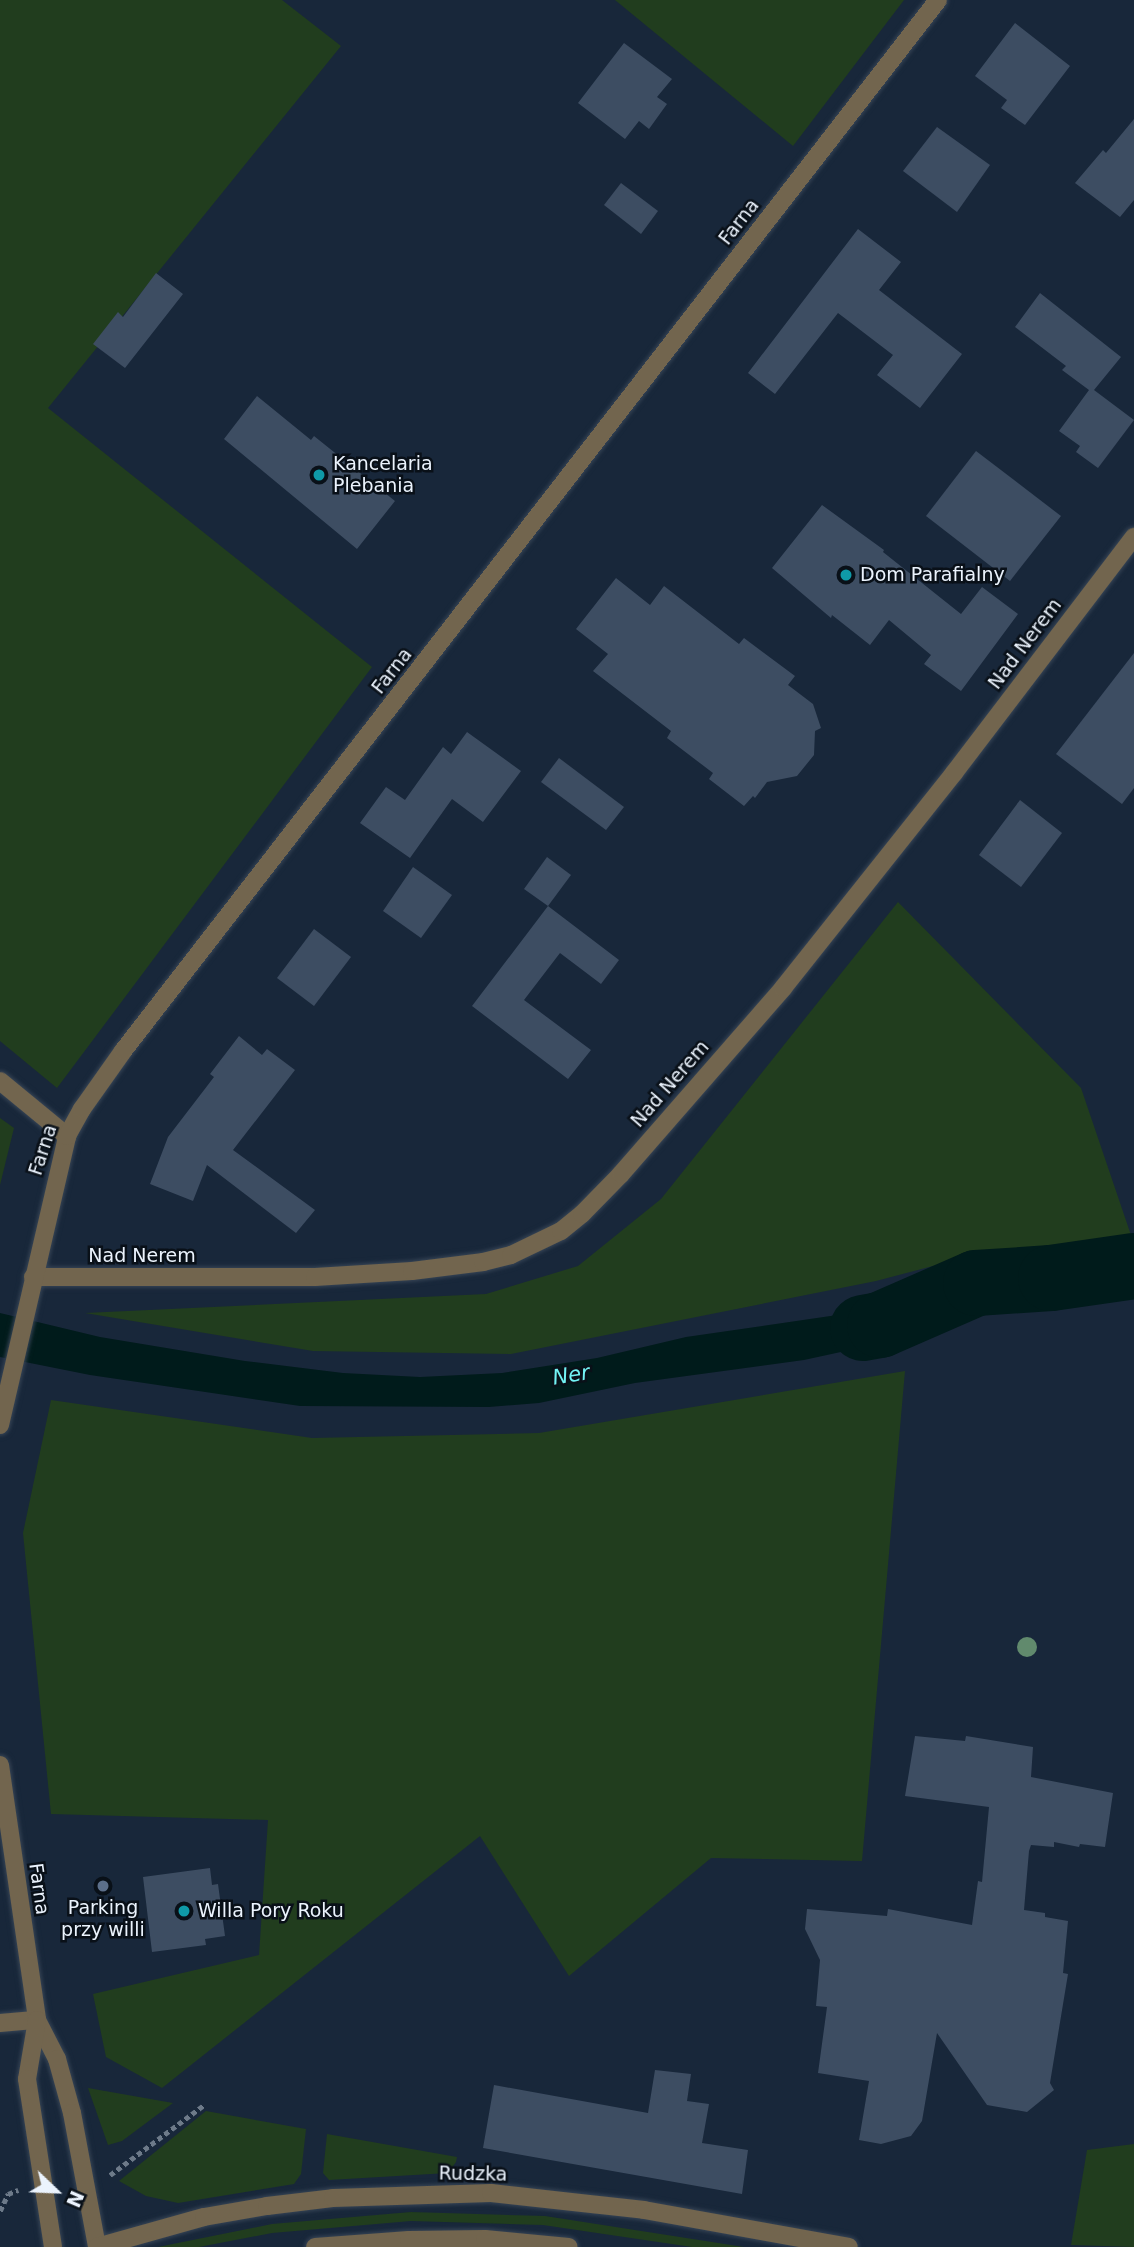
<!DOCTYPE html>
<style>
body{margin:0}
#map{position:relative;width:1134px;height:2247px;overflow:hidden;background:#18273a;font-family:"DejaVu Sans",sans-serif}
div>[style]{position:absolute}
.green>*{inset:0;background:#213d1e}
.water>*{inset:0;background:#001b1b}
.river>*{height:66px;margin:-33px;padding:0 33px;transform-origin:33px;border-radius:33px;background:#001b1b}
.building>*{inset:0;background:#3d4d62}
.path>*{height:4.5px;margin-top:-2.25px;transform-origin:0;background:repeating-linear-gradient(90deg,#6d7a89 0 5px,transparent 0 8.5px)}
.roads{filter:drop-shadow(0 0 2px #364455) drop-shadow(0 0 2px #364455)}
.minor>*{height:18px;margin:-9px;padding:0 9px;transform-origin:9px;border-radius:9px;background:#72654e}
.tertiary>*{height:18px;margin:-9px;padding:0 9px;transform-origin:9px;border-radius:9px;background:#72654e}
.trees>*{width:20px;height:20px;margin:-10px;border-radius:50%;background:#618a6d}
.dots>*{width:19px;height:19px;translate:-50% -50%;box-sizing:border-box;border:4px solid #091018;border-radius:50%}
span{translate:-50% -50%;white-space:nowrap;text-align:center;line-height:1.15;-webkit-text-stroke:5px #091018;paint-order:stroke}
.street-label{font-size:19px;color:#ebf3fd}
.poi-label{font-size:19px;color:#ebf3fd}
.left{translate:0 -50%;text-align:left}
.water-label{font-size:21px;color:#72f3f4;font-style:italic}
.north{position:absolute;left:21px;top:2156px;width:70px;height:70px;-webkit-text-stroke:5px #091018;paint-order:stroke;rotate:113deg;font-size:19px;font-weight:700;line-height:28px;text-align:center;color:#ebf3fd}
.north::after{content:'';display:block;margin:auto;width:24px;height:32px;background:#ebf3fd;clip-path:polygon(50% 0,100% 100%,50% 72%,0 100%)}
</style>
<div id="map">
<div class="green">
<i style="clip-path:polygon(0 0,282px 0,341px 46px,48px 408px,372px 667px,57px 1088px,0 1041px)"></i>
<i style="clip-path:polygon(615px 0,904px 0,793px 146px)"></i>
<i style="clip-path:polygon(898px 902px,1081px 1088px,1134px 1244px,967px 1257px,876px 1281px,511px 1354px,313px 1351px,85px 1313px,486px 1294px,578px 1266px,661px 1199px)"></i>
<i style="clip-path:polygon(0 1118px,14px 1128px,0 1185px)"></i>
<i style="clip-path:polygon(905px 1371px,862px 1861px,711px 1858px,569px 1976px,480px 1836px,162px 2088px,106px 2057px,93px 1994px,259px 1955px,268px 1820px,51px 1814px,23px 1533px,51px 1400px,312px 1438px,539px 1433px)"></i>
<i style="clip-path:polygon(88px 2088px,173px 2103px,122px 2141px,108px 2145px)"></i>
<i style="clip-path:polygon(206px 2111px,306px 2129px,301px 2174px,294px 2184px,178px 2203px,146px 2196px,119px 2181px)"></i>
<i style="clip-path:polygon(327px 2134px,457px 2157px,456px 2162px,448px 2173px,329px 2180px,323px 2173px)"></i>
<i style="clip-path:polygon(1134px 2144px,1134px 2247px,1071px 2245px,1087px 2150px)"></i>
<i style="clip-path:polygon(411px 2212px,545px 2216px,744px 2247px,692px 2247px,543px 2225px,411px 2221px,272px 2233px,199px 2247px,158px 2247px,272px 2224px)"></i>
</div>
<div class="water">
<i style="clip-path:polygon(948px 1290px,949px 1317px,896px 1340px,804px 1360px,635px 1383px,539px 1403px,489px 1407px,300px 1406px,90px 1375px,0 1357px,0 1313px,100px 1337px,245px 1361px,343px 1373px,420px 1377px,502px 1373px,597px 1358px,686px 1337px,885px 1308px)"></i>
</div>
<div class="river">
<i style="left:863px;top:1328px;width:17px;rotate:-10deg"></i>
<i style="left:880px;top:1325px;width:105px;rotate:-23.6deg"></i>
<i style="left:976px;top:1283px;width:75px;rotate:-3.8deg"></i>
<i style="left:1051px;top:1278px;width:84px;rotate:-8.2deg"></i>
</div>
<div class="building">
<i style="clip-path:polygon(1015px 23px,1070px 66px,1025px 125px,1001px 108px,1007px 100px,975px 76px)"></i>
<i style="clip-path:polygon(624px 43px,672px 79px,657px 97px,667px 104px,649px 129px,639px 121px,625px 139px,578px 103px)"></i>
<i style="clip-path:polygon(1134px 119px,1134px 200px,1120px 217px,1075px 183px,1103px 150px,1106px 153px)"></i>
<i style="clip-path:polygon(937px 127px,990px 165px,957px 212px,903px 171px)"></i>
<i style="clip-path:polygon(621px 183px,658px 211px,641px 234px,604px 205px)"></i>
<i style="clip-path:polygon(858px 229px,901px 262px,879px 290px,962px 354px,920px 408px,877px 375px,893px 355px,838px 313px,775px 394px,748px 373px)"></i>
<i style="clip-path:polygon(156px 273px,183px 294px,125px 368px,93px 344px,118px 312px,123px 317px)"></i>
<i style="clip-path:polygon(1040px 293px,1121px 357px,1094px 390px,1134px 420px,1098px 468px,1076px 452px,1080px 446px,1059px 431px,1089px 390px,1062px 370px,1066px 366px,1015px 327px)"></i>
<i style="clip-path:polygon(257px 396px,311px 440px,314px 436px,395px 501px,357px 549px,224px 439px)"></i>
<i style="clip-path:polygon(976px 451px,1061px 516px,1010px 581px,926px 516px)"></i>
<i style="clip-path:polygon(822px 505px,884px 550px,883px 552px,961px 614px,982px 587px,1018px 614px,961px 691px,924px 664px,931px 655px,889px 620px,870px 645px,832px 615px,831px 618px,772px 568px)"></i>
<i style="clip-path:polygon(616px 578px,650px 605px,664px 586px,739px 644px,744px 638px,795px 676px,788px 685px,813px 704px,821px 728px,815px 731px,814px 755px,797px 776px,767px 782px,755px 798px,753px 796px,744px 806px,709px 779px,713px 773px,667px 738px,671px 731px,593px 671px,608px 654px,576px 629px)"></i>
<i style="clip-path:polygon(1134px 653px,1134px 788px,1122px 804px,1056px 754px)"></i>
<i style="clip-path:polygon(467px 732px,521px 771px,483px 822px,452px 799px,410px 858px,360px 823px,386px 787px,405px 800px,443px 747px,451px 754px)"></i>
<i style="clip-path:polygon(559px 758px,624px 807px,606px 830px,541px 782px)"></i>
<i style="clip-path:polygon(1020px 800px,1062px 833px,1021px 887px,979px 855px)"></i>
<i style="clip-path:polygon(547px 857px,571px 875px,548px 906px,524px 889px)"></i>
<i style="clip-path:polygon(413px 867px,452px 895px,421px 938px,383px 911px)"></i>
<i style="clip-path:polygon(548px 906px,619px 960px,601px 984px,560px 953px,524px 1000px,591px 1050px,568px 1079px,472px 1006px)"></i>
<i style="clip-path:polygon(314px 929px,351px 957px,314px 1006px,277px 978px)"></i>
<i style="clip-path:polygon(239px 1036px,262px 1055px,267px 1049px,295px 1070px,233px 1150px,315px 1210px,296px 1233px,207px 1165px,193px 1201px,150px 1184px,168px 1137px,214px 1077px,210px 1074px)"></i>
<i style="clip-path:polygon(915px 1736px,965px 1741px,966px 1736px,1033px 1747px,1031px 1777px,1113px 1793px,1105px 1847px,1080px 1844px,1079px 1847px,1054px 1842px,1054px 1847px,1031px 1845px,1029px 1851px,1024px 1910px,1045px 1913px,1045px 1917px,1068px 1921px,1063px 1973px,1068px 1974px,1050px 2083px,1054px 2090px,1027px 2112px,987px 2105px,937px 2033px,922px 2121px,911px 2136px,881px 2144px,859px 2140px,869px 2081px,818px 2073px,827px 2007px,816px 2006px,820px 1960px,805px 1929px,807px 1909px,887px 1916px,888px 1909px,972px 1925px,978px 1881px,982px 1882px,989px 1807px,905px 1796px)"></i>
<i style="clip-path:polygon(210px 1868px,212px 1885px,218px 1884px,225px 1936px,205px 1939px,206px 1945px,152px 1952px,143px 1877px)"></i>
<i style="clip-path:polygon(655px 2070px,691px 2074px,687px 2101px,709px 2104px,702px 2143px,748px 2150px,742px 2194px,483px 2148px,494px 2085px,648px 2113px)"></i>
</div>
<div class="path">
<i style="left:110px;top:2175px;width:117px;rotate:-36.7deg"></i>
<i style="left:0;top:2211px;width:19px;rotate:-65deg"></i>
<i style="left:8px;top:2194px;width:11px;rotate:-22deg"></i>
</div>
<div class="roads">
<div class="minor">
<i style="left:0;top:1081px;width:87px;rotate:39.4deg"></i>
<i style="left:33px;top:1277px;width:282px"></i>
<i style="left:315px;top:1277px;width:97px;rotate:-3.5deg"></i>
<i style="left:412px;top:1271px;width:72px;rotate:-7.2deg"></i>
<i style="left:483px;top:1262px;width:29px;rotate:-14deg"></i>
<i style="left:511px;top:1255px;width:55px;rotate:-25.6deg"></i>
<i style="left:561px;top:1231px;width:27px;rotate:-39deg"></i>
<i style="left:582px;top:1214px;width:56px;rotate:-45.7deg"></i>
<i style="left:621px;top:1174px;width:247px;rotate:-48.9deg"></i>
<i style="left:783px;top:988px;width:275px;rotate:-51.5deg"></i>
<i style="left:954px;top:773px;width:297px;rotate:-52.7deg"></i>
<i style="left:0;top:2023px;width:37px;rotate:-5deg"></i>
</div>
<div class="tertiary">
<i style="left:0;top:1425px;width:297px;rotate:-76.9deg"></i>
<i style="left:67px;top:1136px;width:31px;rotate:-61deg"></i>
<i style="left:82px;top:1109px;width:71px;rotate:-54.7deg"></i>
<i style="left:123px;top:1051px;width:1330px;rotate:-52.21deg"></i>
<i style="left:0;top:1765px;width:258px;rotate:81.7deg"></i>
<i style="left:37px;top:2020px;width:44px;rotate:62.9deg"></i>
<i style="left:57px;top:2059px;width:56px;rotate:74.5deg"></i>
<i style="left:72px;top:2113px;width:136px;rotate:79.4deg"></i>
<i style="left:37px;top:2020px;width:60px;rotate:99.6deg"></i>
<i style="left:27px;top:2079px;width:170px;rotate:81.2deg"></i>
<i style="left:97px;top:2247px;width:111px;rotate:-15.7deg"></i>
<i style="left:204px;top:2217px;width:64px;rotate:-9.9deg"></i>
<i style="left:267px;top:2206px;width:66px;rotate:-6.9deg"></i>
<i style="left:333px;top:2198px;width:158px;rotate:-1.8deg"></i>
<i style="left:491px;top:2193px;width:154px;rotate:6.3deg"></i>
<i style="left:644px;top:2210px;width:208px;rotate:10.2deg"></i>
<i style="left:315px;top:2247px;width:94px;rotate:-4.3deg"></i>
<i style="left:409px;top:2240px;width:76px;rotate:-0.8deg"></i>
<i style="left:485px;top:2239px;width:84px;rotate:5.4deg"></i>
</div>
</div>
<div class="trees">
<i style="left:1027px;top:1647px"></i>
</div>
<div class="dots">
<i style="left:319px;top:475px;background:#0f9aa8"></i>
<i style="left:846px;top:575px;background:#0f9aa8"></i>
<i style="left:103px;top:1886px;background:#5c6f8a"></i>
<i style="left:184px;top:1911px;background:#0f9aa8"></i>
</div>
<div class="street-label">
<span style="left:739px;top:222px;rotate:-52deg">Farna</span>
<span style="left:1025px;top:644px;rotate:-53deg">Nad Nerem</span>
<span style="left:392px;top:671px;rotate:-52deg">Farna</span>
<span style="left:670px;top:1084px;rotate:-49deg">Nad Nerem</span>
<span style="left:43px;top:1150px;rotate:-72deg">Farna</span>
<span style="left:142px;top:1256px">Nad Nerem</span>
<span style="left:39px;top:1889px;rotate:82deg">Farna</span>
<span style="left:473px;top:2174px;rotate:1deg">Rudzka</span>
</div>
<div class="poi-label">
<span class="left" style="left:333px;top:475px">Kancelaria<br>Plebania</span>
<span class="left" style="left:860px;top:575px">Dom Parafialny</span>
<span style="left:103px;top:1919px">Parking<br>przy willi</span>
<span class="left" style="left:198px;top:1911px">Willa Pory Roku</span>
</div>
<div class="water-label">
<span style="left:571px;top:1375px;rotate:-9deg">Ner</span>
</div>
<div class="north">N</div>
</div>
